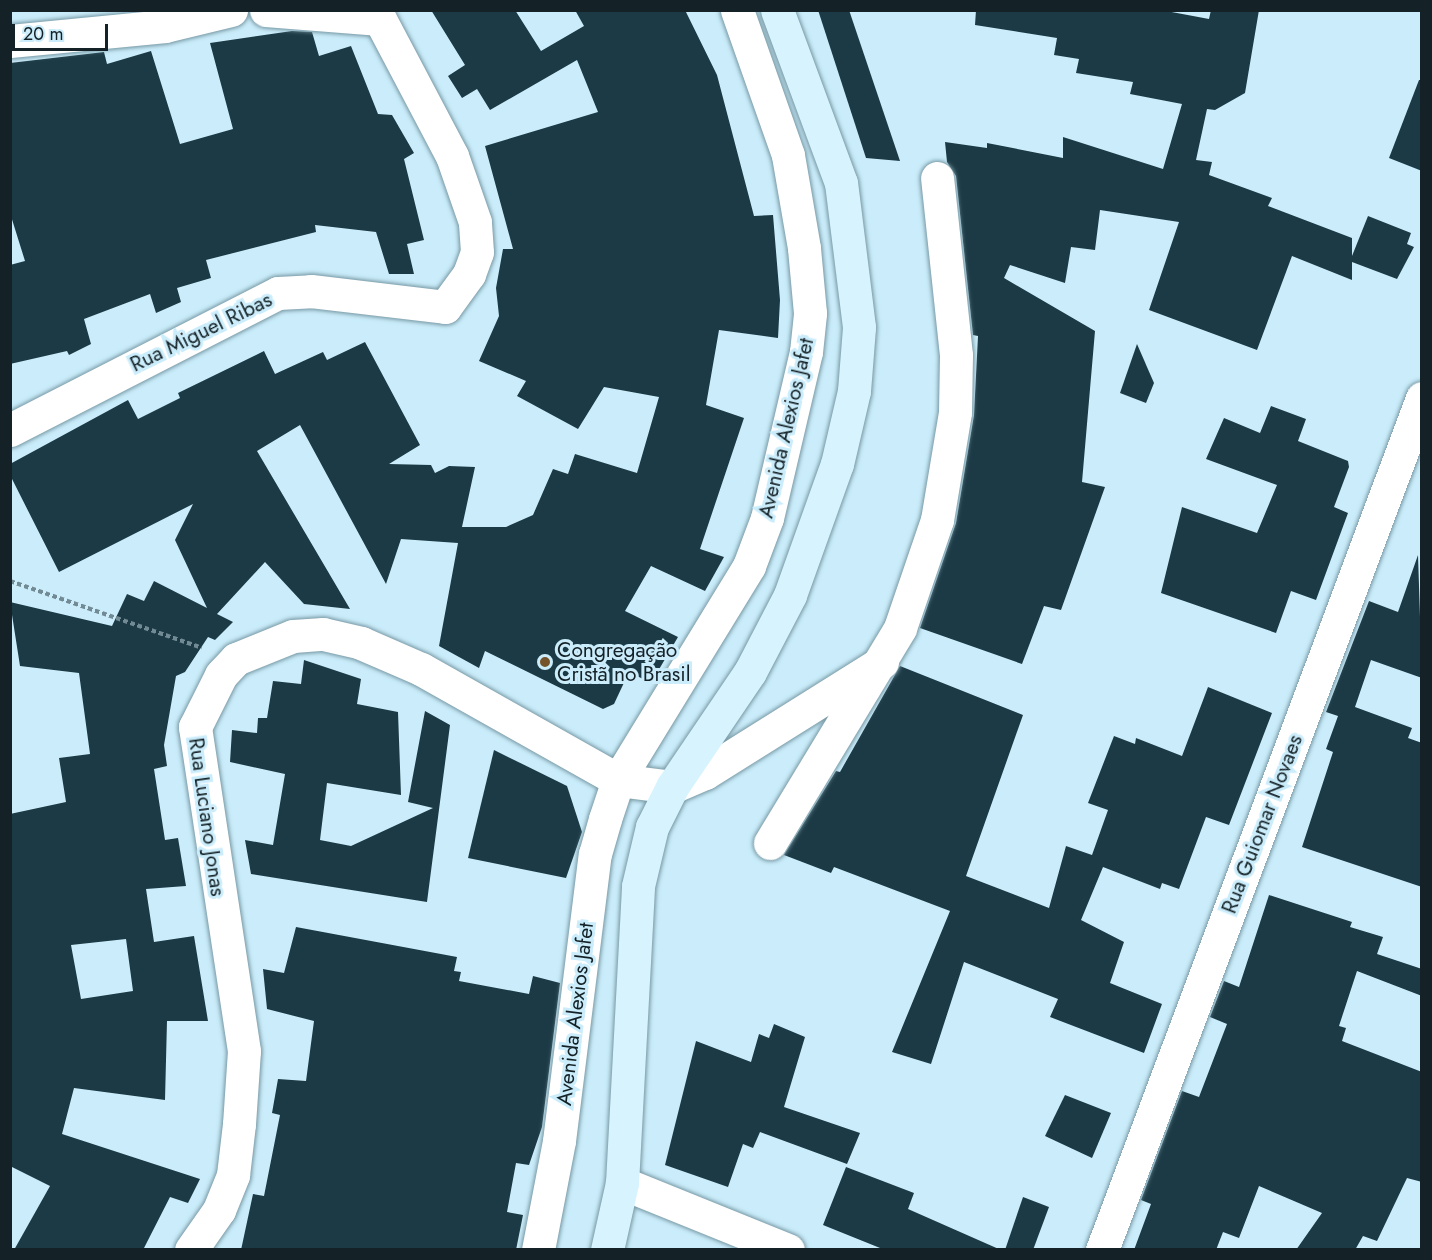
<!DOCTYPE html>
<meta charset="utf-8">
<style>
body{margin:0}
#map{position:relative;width:1432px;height:1260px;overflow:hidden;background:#cbedfb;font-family:Jost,sans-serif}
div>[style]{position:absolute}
.building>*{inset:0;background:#1c3a45}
.path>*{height:4px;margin-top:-2px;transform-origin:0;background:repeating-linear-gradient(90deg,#728a94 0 4.5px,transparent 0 7.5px)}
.roads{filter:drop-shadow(0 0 2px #7798a4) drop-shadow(0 0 2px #7798a4)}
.street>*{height:33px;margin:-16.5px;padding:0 16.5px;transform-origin:16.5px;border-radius:16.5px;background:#fff}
.secondary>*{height:33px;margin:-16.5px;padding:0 16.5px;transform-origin:16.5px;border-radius:16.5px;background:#d7f4fe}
.dots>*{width:16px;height:16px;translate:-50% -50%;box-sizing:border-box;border:3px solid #cbedfb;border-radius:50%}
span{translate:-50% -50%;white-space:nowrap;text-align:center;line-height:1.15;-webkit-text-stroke:6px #cbedfb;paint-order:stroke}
.street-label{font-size:21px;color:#142126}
.poi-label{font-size:21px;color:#142126}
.left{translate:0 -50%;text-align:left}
.frame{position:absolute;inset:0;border:12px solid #142126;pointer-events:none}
.scale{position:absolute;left:12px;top:24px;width:96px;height:27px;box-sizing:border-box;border:3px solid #142126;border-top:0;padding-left:8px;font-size:18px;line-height:21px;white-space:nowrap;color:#142126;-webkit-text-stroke:4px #cbedfb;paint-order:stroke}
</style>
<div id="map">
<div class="building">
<i style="clip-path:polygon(evenodd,431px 10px,515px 10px,541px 51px,584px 26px,575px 10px,685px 10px,717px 75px,754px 216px,773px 215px,780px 300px,778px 338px,719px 330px,706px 405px,744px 418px,700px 549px,724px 557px,705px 591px,651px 566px,625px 611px,678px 637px,651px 683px,629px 672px,614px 704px,603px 709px,485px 651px,479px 668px,439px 646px,458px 543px,401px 539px,386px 584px,300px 425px,257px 451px,350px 609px,304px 604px,265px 562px,217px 614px,233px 622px,215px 640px,208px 637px,185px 672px,176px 676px,164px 745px,167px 766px,154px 769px,165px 840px,178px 838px,186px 886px,146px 889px,154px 942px,194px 936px,208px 1021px,167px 1021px,165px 1100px,74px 1088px,62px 1134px,200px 1179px,188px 1203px,170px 1197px,143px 1250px,14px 1250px,50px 1186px,10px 1166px,10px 814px,66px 802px,59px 758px,90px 754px,79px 673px,20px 666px,10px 602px,112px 626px,127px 594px,144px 601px,154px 581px,207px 608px,175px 540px,193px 504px,59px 572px,10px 475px,10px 464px,128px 400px,138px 419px,180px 398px,178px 393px,264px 351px,275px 374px,323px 352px,327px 360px,365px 342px,420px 445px,389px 464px,431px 465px,435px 473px,449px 466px,475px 467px,462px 527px,506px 527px,533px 515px,553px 469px,568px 474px,575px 454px,637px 473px,659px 397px,604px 387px,578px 429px,517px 396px,526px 381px,479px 361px,499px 316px,496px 288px,503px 249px,513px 249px,485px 146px,598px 112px,577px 60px,490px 110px,477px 89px,462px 98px,448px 76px,465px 65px,431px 10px,126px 939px,133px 991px,81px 999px,71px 945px,126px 939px)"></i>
<i style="clip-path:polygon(818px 10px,849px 10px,900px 161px,866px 158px)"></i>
<i style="clip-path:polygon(976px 10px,1161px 10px,1209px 19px,1211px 10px,1259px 10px,1245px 93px,1215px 110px,1207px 109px,1196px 160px,1212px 162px,1209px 175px,1272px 198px,1268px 206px,1352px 238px,1352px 256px,1368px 216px,1411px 233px,1407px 244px,1414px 247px,1397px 279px,1352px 262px,1352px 280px,1292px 256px,1257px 350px,1149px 310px,1179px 222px,1100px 210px,1095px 250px,1071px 247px,1065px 283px,1010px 265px,1004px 278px,1095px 331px,1082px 482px,1105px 487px,1061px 610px,1044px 606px,1022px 664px,920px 628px,956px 523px,974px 415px,978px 336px,973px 335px,956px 176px,947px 162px,945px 142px,987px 148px,987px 143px,1063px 158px,1063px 137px,1163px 169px,1182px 104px,1130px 94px,1133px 82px,1076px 73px,1079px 59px,1054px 55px,1057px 38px,975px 25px)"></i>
<i style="clip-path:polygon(292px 31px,312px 32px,319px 56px,351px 46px,378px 114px,392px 115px,414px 153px,404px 159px,424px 240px,407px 244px,414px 274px,389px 274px,376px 232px,315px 225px,316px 232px,206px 260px,211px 278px,177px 288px,181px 302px,156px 313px,150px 294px,84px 319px,91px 344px,69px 355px,67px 351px,10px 364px,10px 265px,25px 261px,10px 213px,10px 63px,104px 52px,107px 64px,151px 51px,180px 144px,233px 129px,210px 43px)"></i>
<i style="clip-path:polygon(1419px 80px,1422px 80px,1422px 171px,1389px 158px)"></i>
<i style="clip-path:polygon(1137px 344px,1154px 383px,1146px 403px,1120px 393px)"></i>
<i style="clip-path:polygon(1271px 406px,1306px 419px,1298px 441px,1348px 461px,1349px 467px,1334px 507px,1348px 513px,1316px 600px,1291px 591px,1276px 633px,1161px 593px,1182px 507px,1257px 533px,1277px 485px,1206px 459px,1224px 418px,1260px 433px)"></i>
<i style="clip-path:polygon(1418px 555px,1422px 678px,1371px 660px,1355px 707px,1412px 728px,1408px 738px,1422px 743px,1422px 887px,1302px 847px,1333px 752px,1326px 749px,1338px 716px,1326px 712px,1369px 601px,1398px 612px)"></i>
<i style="clip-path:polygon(304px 660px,361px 679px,357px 704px,398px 712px,401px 795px,327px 783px,320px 840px,351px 846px,433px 808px,408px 802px,425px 711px,450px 725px,427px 902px,251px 874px,245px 840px,273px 845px,285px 774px,230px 762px,232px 730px,257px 733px,258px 718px,267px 718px,273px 681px,301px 684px)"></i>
<i style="clip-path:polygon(900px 666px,1023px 715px,966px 876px,1049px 908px,1066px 846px,1092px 855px,1108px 810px,1088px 803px,1114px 736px,1135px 744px,1136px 738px,1182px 756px,1208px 687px,1272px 713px,1229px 825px,1206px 817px,1179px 889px,1162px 883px,1160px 889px,1103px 867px,1081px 920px,1124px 942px,1110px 983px,1162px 1004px,1144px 1053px,1050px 1017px,1058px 999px,964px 962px,931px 1064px,892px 1052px,950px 911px,834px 867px,831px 873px,784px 855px,836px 771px,840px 772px)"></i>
<i style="clip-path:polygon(494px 750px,567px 786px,582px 832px,566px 878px,468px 858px)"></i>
<i style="clip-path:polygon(1269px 895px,1352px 922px,1350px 927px,1383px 937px,1377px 954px,1422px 969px,1422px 996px,1357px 971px,1339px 1026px,1346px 1028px,1342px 1041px,1422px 1072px,1422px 1182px,1407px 1178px,1377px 1241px,1363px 1236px,1355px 1250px,1296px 1250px,1322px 1213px,1259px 1186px,1239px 1238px,1223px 1232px,1216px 1250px,1134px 1250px,1151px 1204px,1141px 1200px,1182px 1091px,1199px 1097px,1227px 1024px,1210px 1017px,1224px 981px,1239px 987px)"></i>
<i style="clip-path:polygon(296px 927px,457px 957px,454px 971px,461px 972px,459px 981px,529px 994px,533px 976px,560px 983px,542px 1127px,529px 1165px,516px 1163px,507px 1212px,523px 1215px,516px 1250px,241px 1250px,253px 1194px,264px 1196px,280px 1115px,272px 1113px,278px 1079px,306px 1081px,314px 1021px,267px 1009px,263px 969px,284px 973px)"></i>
<i style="clip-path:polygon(774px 1024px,805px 1037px,784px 1107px,860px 1133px,847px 1164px,760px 1132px,753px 1148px,743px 1144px,728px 1187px,665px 1165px,696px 1041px,751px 1062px,759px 1034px,769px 1038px)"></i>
<i style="clip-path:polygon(1065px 1095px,1111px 1113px,1092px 1158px,1045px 1136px)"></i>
<i style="clip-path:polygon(846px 1167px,914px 1193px,908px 1209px,1001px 1250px,885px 1250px,823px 1225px)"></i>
<i style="clip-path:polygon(1023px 1197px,1049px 1207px,1033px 1250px,1005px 1250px)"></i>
</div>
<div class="path">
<i style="left:10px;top:581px;width:203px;rotate:19.2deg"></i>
</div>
<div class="roads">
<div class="street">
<i style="left:266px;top:10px;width:114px;rotate:4.5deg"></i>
<i style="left:10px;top:41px;width:156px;rotate:-5.5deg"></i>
<i style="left:165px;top:26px;width:68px;rotate:-13.6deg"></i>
<i style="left:10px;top:430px;width:301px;rotate:-27.1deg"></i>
<i style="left:278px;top:293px;width:33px;rotate:-3deg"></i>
<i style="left:311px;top:291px;width:135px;rotate:6.8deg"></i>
<i style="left:445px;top:307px;width:41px;rotate:-54deg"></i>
<i style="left:469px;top:274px;width:23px;rotate:-70deg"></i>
<i style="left:477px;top:252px;width:30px;rotate:-94deg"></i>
<i style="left:475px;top:222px;width:70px;rotate:-109.2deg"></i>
<i style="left:452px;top:156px;width:165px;rotate:-117.8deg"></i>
<i style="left:770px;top:843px;width:251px;rotate:-58.8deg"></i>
<i style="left:900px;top:628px;width:114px;rotate:-71.1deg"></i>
<i style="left:937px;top:520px;width:109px;rotate:-80.5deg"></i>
<i style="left:955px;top:412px;width:57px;rotate:-89deg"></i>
<i style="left:956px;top:355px;width:178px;rotate:-96.1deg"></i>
<i style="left:622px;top:1183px;width:179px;rotate:22deg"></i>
<i style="left:191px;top:1250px;width:49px;rotate:-55deg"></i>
<i style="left:219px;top:1210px;width:38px;rotate:-68deg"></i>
<i style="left:233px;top:1175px;width:51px;rotate:-83.3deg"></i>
<i style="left:239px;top:1124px;width:73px;rotate:-86.1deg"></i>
<i style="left:244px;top:1051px;width:328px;rotate:-98.6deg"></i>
<i style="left:195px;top:727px;width:58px;rotate:-63.4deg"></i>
<i style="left:221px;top:675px;width:22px;rotate:-47deg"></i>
<i style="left:236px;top:659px;width:61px;rotate:-22deg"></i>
<i style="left:293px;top:636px;width:30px;rotate:-4deg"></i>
<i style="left:323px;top:634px;width:39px;rotate:13deg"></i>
<i style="left:361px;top:643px;width:65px;rotate:23.4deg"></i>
<i style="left:421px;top:669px;width:226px;rotate:29.4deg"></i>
<i style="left:618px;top:780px;width:54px;rotate:7.4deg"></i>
<i style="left:672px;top:787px;width:36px;rotate:-23deg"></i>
<i style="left:705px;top:773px;width:209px;rotate:-32.1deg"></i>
<i style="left:538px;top:1250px;width:111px;rotate:-79.1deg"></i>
<i style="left:559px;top:1141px;width:289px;rotate:-82.9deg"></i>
<i style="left:595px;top:854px;width:36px;rotate:-74deg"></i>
<i style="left:605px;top:819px;width:41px;rotate:-71.6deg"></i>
<i style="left:618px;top:780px;width:251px;rotate:-58.5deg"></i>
<i style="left:749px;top:566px;width:51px;rotate:-69.4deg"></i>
<i style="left:767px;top:518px;width:171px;rotate:-76.8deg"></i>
<i style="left:806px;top:352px;width:39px;rotate:-84deg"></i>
<i style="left:810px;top:313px;width:65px;rotate:-95.3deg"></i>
<i style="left:804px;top:248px;width:94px;rotate:-99.8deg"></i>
<i style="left:788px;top:155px;width:154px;rotate:-109.4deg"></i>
<i style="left:1102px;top:1250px;width:910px;rotate:-69.41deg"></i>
</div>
<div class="secondary">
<i style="left:607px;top:1250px;width:69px;rotate:-77.4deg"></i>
<i style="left:622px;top:1183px;width:297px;rotate:-86.9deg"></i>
<i style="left:638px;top:886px;width:61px;rotate:-76.7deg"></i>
<i style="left:652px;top:827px;width:45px;rotate:-63.4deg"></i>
<i style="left:672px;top:787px;width:139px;rotate:-55.9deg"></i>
<i style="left:750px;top:672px;width:87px;rotate:-62.5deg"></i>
<i style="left:790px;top:595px;width:139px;rotate:-70.3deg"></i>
<i style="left:837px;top:464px;width:75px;rotate:-76.9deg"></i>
<i style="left:854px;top:391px;width:64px;rotate:-85.5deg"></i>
<i style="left:859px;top:327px;width:145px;rotate:-97.1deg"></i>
<i style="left:841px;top:183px;width:184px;rotate:-110.3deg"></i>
</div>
</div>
<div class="dots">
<i style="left:545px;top:662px;background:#75542b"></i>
</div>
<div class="street-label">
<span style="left:201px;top:332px;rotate:-26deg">Rua Miguel Ribas</span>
<span style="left:786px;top:428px;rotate:-77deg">Avenida Alexios Jafet</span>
<span style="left:207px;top:817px;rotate:82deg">Rua Luciano Jonas</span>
<span style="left:1262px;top:824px;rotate:-69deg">Rua Guiomar Novaes</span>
<span style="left:575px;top:1014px;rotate:-83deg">Avenida Alexios Jafet</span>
</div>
<div class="poi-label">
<span class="left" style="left:557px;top:662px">Congregação<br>Cristã no Brasil</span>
</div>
<div class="frame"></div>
<div class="scale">20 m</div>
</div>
